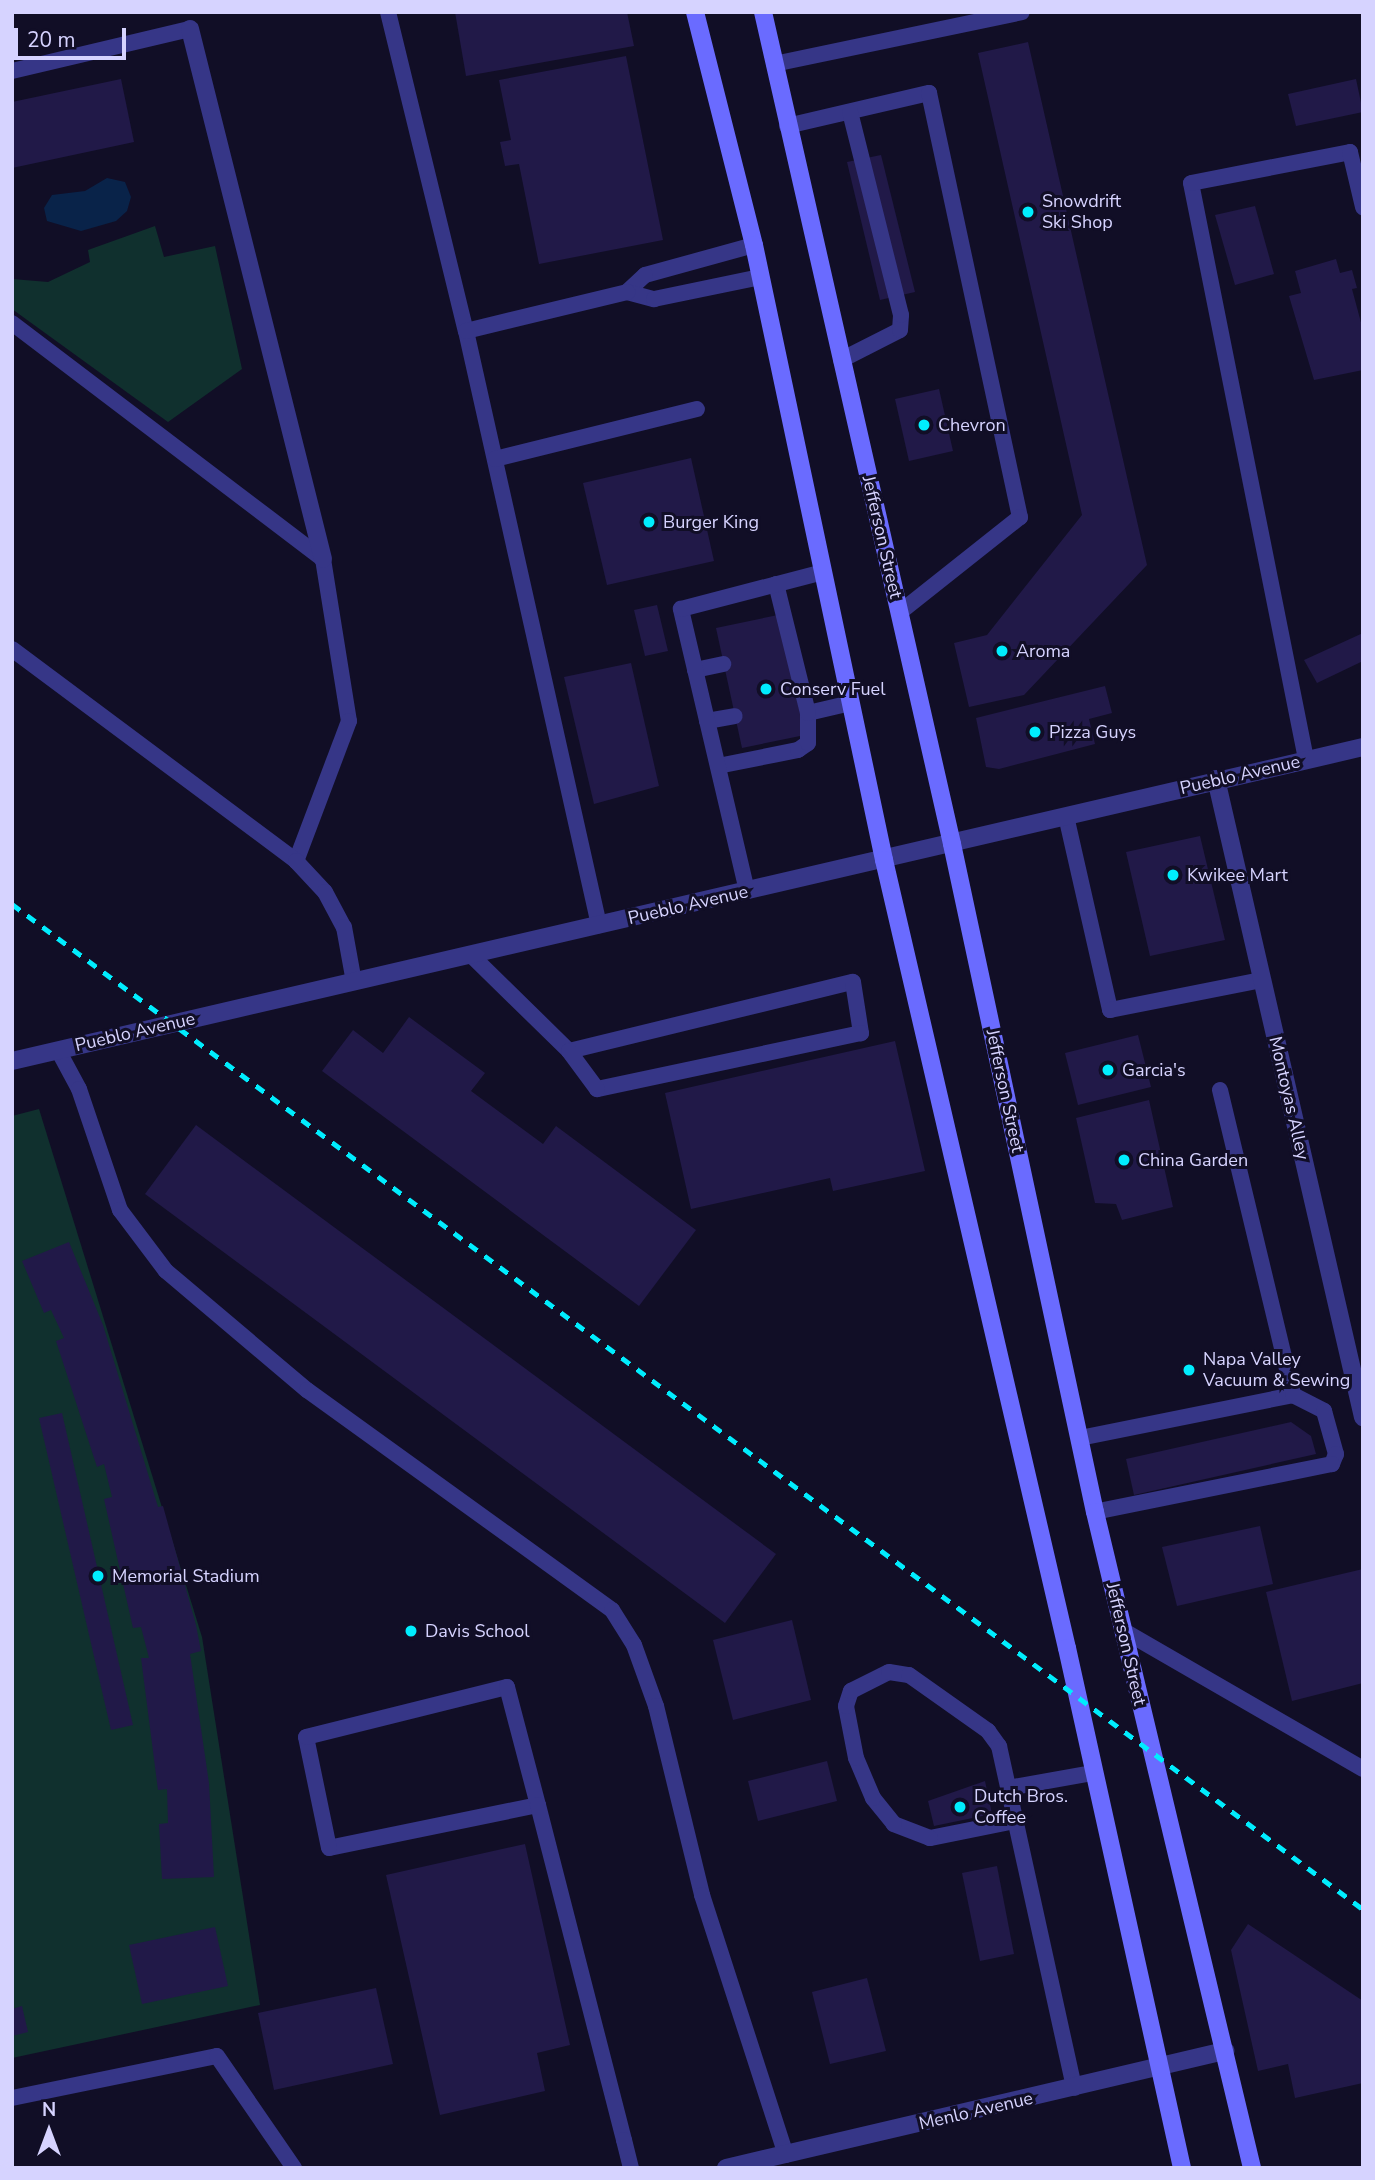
<!DOCTYPE html>
<style>
body{margin:0}
#map{position:relative;width:1375px;height:2180px;overflow:hidden;background:#110e26;font-family:"Nunito Sans",sans-serif}
div>[style]{position:absolute}
.green>*{inset:0;background:#10302e}
.water>*{inset:0;background:#092349}
.building>*{inset:0;background:#211948}
.service>*{height:16px;margin:-8px;padding:0 8px;transform-origin:8px;border-radius:8px;background:#363687}
.minor>*{height:18px;margin:-9px;padding:0 9px;transform-origin:9px;border-radius:9px;background:#363687}
.tertiary>*{height:18px;margin:-9px;padding:0 9px;transform-origin:9px;border-radius:9px;background:#363687}
.secondary>*{height:18px;margin:-9px;padding:0 9px;transform-origin:9px;border-radius:9px;background:#6a6bff}
.rail>*{height:5px;margin-top:-2.5px;transform-origin:0;background:repeating-linear-gradient(90deg,#00edfe 0 10px,transparent 0 19px)}
.dots>*{width:19px;height:19px;translate:-50% -50%;box-sizing:border-box;border:4px solid #110e26;border-radius:50%}
span{translate:-50% -50%;white-space:nowrap;text-align:center;line-height:1.15;-webkit-text-stroke:6px #110e26;paint-order:stroke}
.poi-label{font-size:18px;color:#d6d3ff}
.left{translate:0 -50%;text-align:left}
.street-label{font-size:18px;color:#d6d3ff}
.frame{position:absolute;inset:0;border:14px solid #d6d3ff;pointer-events:none}
.north{position:absolute;left:14px;top:2096px;width:70px;height:70px;-webkit-text-stroke:5px #110e26;paint-order:stroke;rotate:0deg;font-size:19px;font-weight:700;line-height:28px;text-align:center;color:#d6d3ff}
.north::after{content:'';display:block;margin:auto;width:24px;height:32px;background:#d6d3ff;clip-path:polygon(50% 0,100% 100%,50% 72%,0 100%)}
.scale{position:absolute;left:14px;top:28px;width:112px;height:32px;box-sizing:border-box;border:4px solid #d6d3ff;border-top:0;padding-left:9px;font-size:21px;line-height:24px;white-space:nowrap;color:#d6d3ff;-webkit-text-stroke:5px #110e26;paint-order:stroke}
</style>
<div id="map">
<div class="green">
<i style="clip-path:polygon(155px 226px,164px 257px,215px 246px,242px 369px,168px 422px,12px 309px,12px 279px,48px 282px,90px 262px,88px 250px)"></i>
<i style="clip-path:polygon(39px 1109px,202px 1637px,260px 2005px,12px 2058px,12px 1116px)"></i>
</div>
<div class="water">
<i style="clip-path:polygon(107px 178px,125px 182px,131px 197px,127px 211px,116px 221px,81px 231px,47px 221px,44px 208px,52px 195px,85px 191px)"></i>
</div>
<div class="building">
<i style="clip-path:polygon(455px 12px,627px 12px,634px 46px,466px 76px)"></i>
<i style="clip-path:polygon(1028px 42px,1147px 565px,1024px 695px,969px 707px,954px 643px,987px 635px,1082px 515px,978px 53px)"></i>
<i style="clip-path:polygon(626px 56px,663px 240px,539px 264px,519px 164px,505px 166px,500px 142px,511px 140px,499px 80px)"></i>
<i style="clip-path:polygon(121px 79px,134px 142px,12px 168px,12px 102px)"></i>
<i style="clip-path:polygon(1356px 79px,1363px 112px,1296px 126px,1288px 94px)"></i>
<i style="clip-path:polygon(881px 155px,915px 292px,880px 300px,847px 162px)"></i>
<i style="clip-path:polygon(1255px 206px,1274px 274px,1235px 285px,1215px 215px)"></i>
<i style="clip-path:polygon(1336px 259px,1340px 273px,1352px 270px,1357px 288px,1352px 289px,1363px 330px,1363px 370px,1314px 380px,1289px 296px,1301px 293px,1295px 271px)"></i>
<i style="clip-path:polygon(939px 389px,953px 451px,909px 461px,895px 399px)"></i>
<i style="clip-path:polygon(691px 458px,714px 561px,607px 585px,583px 483px)"></i>
<i style="clip-path:polygon(657px 605px,668px 651px,645px 656px,634px 610px)"></i>
<i style="clip-path:polygon(778px 615px,805px 735px,742px 748px,716px 628px)"></i>
<i style="clip-path:polygon(1363px 633px,1363px 661px,1317px 683px,1304px 660px)"></i>
<i style="clip-path:polygon(631px 663px,659px 786px,594px 804px,564px 677px)"></i>
<i style="clip-path:polygon(1105px 686px,1112px 713px,1089px 719px,1095px 744px,999px 769px,986px 767px,976px 718px)"></i>
<i style="clip-path:polygon(1200px 836px,1225px 940px,1150px 956px,1126px 852px)"></i>
<i style="clip-path:polygon(409px 1017px,485px 1073px,471px 1091px,543px 1144px,556px 1126px,696px 1230px,639px 1306px,322px 1071px,353px 1030px,383px 1053px)"></i>
<i style="clip-path:polygon(1138px 1035px,1151px 1087px,1078px 1105px,1065px 1053px)"></i>
<i style="clip-path:polygon(895px 1041px,925px 1171px,833px 1191px,830px 1178px,691px 1209px,665px 1093px)"></i>
<i style="clip-path:polygon(1149px 1100px,1173px 1207px,1122px 1220px,1116px 1204px,1095px 1203px,1076px 1118px)"></i>
<i style="clip-path:polygon(196px 1125px,776px 1554px,725px 1623px,145px 1194px)"></i>
<i style="clip-path:polygon(69px 1242px,103px 1325px,158px 1507px,163px 1506px,196px 1625px,201px 1651px,190px 1654px,209px 1783px,214px 1877px,162px 1879px,159px 1824px,168px 1823px,167px 1789px,158px 1790px,141px 1658px,149px 1658px,141px 1627px,133px 1628px,104px 1499px,112px 1497px,104px 1464px,97px 1467px,56px 1341px,64px 1338px,51px 1310px,44px 1313px,22px 1261px)"></i>
<i style="clip-path:polygon(62px 1413px,133px 1725px,111px 1730px,39px 1418px)"></i>
<i style="clip-path:polygon(1291px 1422px,1311px 1436px,1316px 1454px,1134px 1495px,1126px 1459px)"></i>
<i style="clip-path:polygon(1260px 1526px,1273px 1584px,1177px 1606px,1162px 1547px)"></i>
<i style="clip-path:polygon(1363px 1569px,1363px 1683px,1292px 1701px,1266px 1592px)"></i>
<i style="clip-path:polygon(792px 1620px,811px 1700px,733px 1720px,713px 1640px)"></i>
<i style="clip-path:polygon(827px 1761px,837px 1801px,758px 1821px,748px 1781px)"></i>
<i style="clip-path:polygon(985px 1781px,992px 1814px,934px 1826px,928px 1801px)"></i>
<i style="clip-path:polygon(525px 1844px,570px 2045px,537px 2053px,545px 2091px,440px 2115px,386px 1875px)"></i>
<i style="clip-path:polygon(997px 1866px,1014px 1954px,980px 1961px,962px 1873px)"></i>
<i style="clip-path:polygon(1248px 1924px,1363px 2001px,1363px 2083px,1295px 2098px,1288px 2064px,1258px 2071px,1231px 1950px)"></i>
<i style="clip-path:polygon(215px 1927px,228px 1986px,142px 2004px,129px 1945px)"></i>
<i style="clip-path:polygon(867px 1978px,886px 2051px,830px 2064px,812px 1992px)"></i>
<i style="clip-path:polygon(376px 1988px,393px 2064px,274px 2090px,258px 2013px)"></i>
<i style="clip-path:polygon(22px 2006px,28px 2032px,12px 2036px,12px 2009px)"></i>
</div>
<div class="service">
<i style="left:388px;top:12px;width:328px;rotate:76.3deg"></i>
<i style="left:466px;top:331px;width:609px;rotate:77.38deg"></i>
<i style="left:774px;top:64px;width:253px;rotate:-11.8deg"></i>
<i style="left:12px;top:71px;width:183px;rotate:-13.3deg"></i>
<i style="left:787px;top:126px;width:146px;rotate:-13.1deg"></i>
<i style="left:929px;top:93px;width:434px;rotate:77.9deg"></i>
<i style="left:1020px;top:517px;width:154px;rotate:141.6deg"></i>
<i style="left:754px;top:245px;width:113px;rotate:164.6deg"></i>
<i style="left:645px;top:275px;width:25px;rotate:137deg"></i>
<i style="left:627px;top:292px;width:28px;rotate:15deg"></i>
<i style="left:654px;top:299px;width:108px;rotate:-11.7deg"></i>
<i style="left:12px;top:323px;width:390px;rotate:37.2deg"></i>
<i style="left:323px;top:559px;width:164px;rotate:80.9deg"></i>
<i style="left:349px;top:721px;width:150px;rotate:110.7deg"></i>
<i style="left:466px;top:331px;width:166px;rotate:-13.6deg"></i>
<i style="left:841px;top:360px;width:66px;rotate:-27deg"></i>
<i style="left:900px;top:330px;width:15px;rotate:-86deg"></i>
<i style="left:901px;top:315px;width:209px;rotate:-104.1deg"></i>
<i style="left:495px;top:459px;width:208px;rotate:-13.9deg"></i>
<i style="left:12px;top:649px;width:354px;rotate:36.7deg"></i>
<i style="left:296px;top:861px;width:42px;rotate:46.9deg"></i>
<i style="left:325px;top:892px;width:40px;rotate:62deg"></i>
<i style="left:344px;top:927px;width:56px;rotate:79.7deg"></i>
<i style="left:695px;top:670px;width:29px;rotate:-12deg"></i>
<i style="left:808px;top:713px;width:44px;rotate:-13.1deg"></i>
<i style="left:707px;top:721px;width:28px;rotate:-10deg"></i>
<i style="left:1306px;top:759px;width:587px;rotate:-101.29deg"></i>
<i style="left:1191px;top:183px;width:162px;rotate:-11deg"></i>
<i style="left:1350px;top:152px;width:57px;rotate:76.7deg"></i>
<i style="left:718px;top:766px;width:82px;rotate:-11.3deg"></i>
<i style="left:798px;top:750px;width:12px;rotate:-35deg"></i>
<i style="left:808px;top:743px;width:30px;rotate:-90deg"></i>
<i style="left:808px;top:713px;width:133px;rotate:-103.9deg"></i>
<i style="left:1066px;top:816px;width:199px;rotate:77.2deg"></i>
<i style="left:1110px;top:1010px;width:155px;rotate:-11.2deg"></i>
<i style="left:747px;top:891px;width:290px;rotate:-103.2deg"></i>
<i style="left:681px;top:609px;width:147px;rotate:-14.6deg"></i>
<i style="left:471px;top:955px;width:137px;rotate:44.4deg"></i>
<i style="left:569px;top:1051px;width:292px;rotate:-13.7deg"></i>
<i style="left:853px;top:982px;width:52px;rotate:81.1deg"></i>
<i style="left:861px;top:1033px;width:270px;rotate:168deg"></i>
<i style="left:597px;top:1089px;width:47px;rotate:-126.4deg"></i>
<i style="left:58px;top:1050px;width:44px;rotate:61.7deg"></i>
<i style="left:79px;top:1089px;width:128px;rotate:71.3deg"></i>
<i style="left:120px;top:1210px;width:76px;rotate:53deg"></i>
<i style="left:166px;top:1271px;width:185px;rotate:40.2deg"></i>
<i style="left:307px;top:1390px;width:376px;rotate:35.8deg"></i>
<i style="left:612px;top:1610px;width:41px;rotate:57.8deg"></i>
<i style="left:634px;top:1645px;width:65px;rotate:70.2deg"></i>
<i style="left:656px;top:1706px;width:195px;rotate:76.3deg"></i>
<i style="left:702px;top:1895px;width:273px;rotate:72.1deg"></i>
<i style="left:1220px;top:1090px;width:314px;rotate:76.5deg"></i>
<i style="left:1080px;top:1438px;width:217px;rotate:-11.4deg"></i>
<i style="left:1293px;top:1395px;width:35px;rotate:27deg"></i>
<i style="left:1324px;top:1411px;width:45px;rotate:74.4deg"></i>
<i style="left:1336px;top:1454px;width:11px;rotate:112deg"></i>
<i style="left:1332px;top:1464px;width:242px;rotate:168.6deg"></i>
<i style="left:1124px;top:1631px;width:276px;rotate:30deg"></i>
<i style="left:1008px;top:1788px;width:85px;rotate:-10.1deg"></i>
<i style="left:538px;top:1805px;width:213px;rotate:168.4deg"></i>
<i style="left:329px;top:1848px;width:113px;rotate:-101.7deg"></i>
<i style="left:306px;top:1737px;width:207px;rotate:-14deg"></i>
<i style="left:507px;top:1687px;width:122px;rotate:75.3deg"></i>
<i style="left:538px;top:1805px;width:346px;rotate:75.6deg"></i>
<i style="left:624px;top:2140px;width:29px;rotate:76deg"></i>
<i style="left:1015px;top:1821px;width:87px;rotate:168.7deg"></i>
<i style="left:930px;top:1838px;width:39px;rotate:-159deg"></i>
<i style="left:894px;top:1824px;width:33px;rotate:-129deg"></i>
<i style="left:873px;top:1798px;width:43px;rotate:-113deg"></i>
<i style="left:856px;top:1758px;width:53px;rotate:-100.9deg"></i>
<i style="left:846px;top:1706px;width:16px;rotate:-72deg"></i>
<i style="left:851px;top:1691px;width:42px;rotate:-26.6deg"></i>
<i style="left:889px;top:1672px;width:20px;rotate:9deg"></i>
<i style="left:909px;top:1675px;width:97px;rotate:35.3deg"></i>
<i style="left:988px;top:1731px;width:19px;rotate:54deg"></i>
<i style="left:999px;top:1746px;width:350px;rotate:77.6deg"></i>
<i style="left:12px;top:2098px;width:209px;rotate:-11.6deg"></i>
<i style="left:217px;top:2056px;width:136px;rotate:55.5deg"></i>
</div>
<div class="minor">
<i style="left:190px;top:29px;width:546px;rotate:75.91deg"></i>
<i style="left:1216px;top:779px;width:655px;rotate:77.03deg"></i>
<i style="left:726px;top:2168px;width:513px;rotate:-13.2deg"></i>
</div>
<div class="tertiary">
<i style="left:12px;top:1061px;width:1387px;rotate:-13.08deg"></i>
</div>
<div class="secondary">
<i style="left:695px;top:12px;width:240px;rotate:75.8deg"></i>
<i style="left:754px;top:245px;width:629px;rotate:78.06deg"></i>
<i style="left:884px;top:860px;width:809px;rotate:76.93deg"></i>
<i style="left:1067px;top:1648px;width:533px;rotate:77.53deg"></i>
<i style="left:763px;top:12px;width:853px;rotate:77.2deg"></i>
<i style="left:952px;top:844px;width:683px;rotate:77.92deg"></i>
<i style="left:1095px;top:1512px;width:675px;rotate:76.54deg"></i>
</div>
<div class="rail">
<i style="left:12px;top:904px;width:1684px;rotate:36.65deg"></i>
</div>
<div class="dots">
<i style="left:1028px;top:212px;background:#00edfe"></i>
<i style="left:924px;top:425px;background:#00edfe"></i>
<i style="left:649px;top:522px;background:#00edfe"></i>
<i style="left:1002px;top:651px;background:#00edfe"></i>
<i style="left:766px;top:689px;background:#00edfe"></i>
<i style="left:1035px;top:732px;background:#00edfe"></i>
<i style="left:1173px;top:875px;background:#00edfe"></i>
<i style="left:1108px;top:1070px;background:#00edfe"></i>
<i style="left:1124px;top:1160px;background:#00edfe"></i>
<i style="left:1189px;top:1370px;background:#00edfe"></i>
<i style="left:98px;top:1576px;background:#00edfe"></i>
<i style="left:411px;top:1631px;background:#00edfe"></i>
<i style="left:960px;top:1807px;background:#00edfe"></i>
</div>
<div class="poi-label">
<span class="left" style="left:1042px;top:212px">Snowdrift<br>Ski Shop</span>
<span class="left" style="left:938px;top:425px">Chevron</span>
<span class="left" style="left:663px;top:522px">Burger King</span>
<span class="left" style="left:1016px;top:651px">Aroma</span>
<span class="left" style="left:780px;top:689px">Conserv Fuel</span>
<span class="left" style="left:1049px;top:732px">Pizza Guys</span>
<span class="left" style="left:1187px;top:875px">Kwikee Mart</span>
<span class="left" style="left:1122px;top:1070px">Garcia's</span>
<span class="left" style="left:1138px;top:1160px">China Garden</span>
<span class="left" style="left:1203px;top:1370px">Napa Valley<br>Vacuum &amp; Sewing</span>
<span class="left" style="left:112px;top:1576px">Memorial Stadium</span>
<span class="left" style="left:425px;top:1631px">Davis School</span>
<span class="left" style="left:974px;top:1807px">Dutch Bros.<br>Coffee</span>
</div>
<div class="street-label">
<span style="left:882px;top:537px;rotate:77deg">Jefferson Street</span>
<span style="left:1240px;top:775px;rotate:-13deg">Pueblo Avenue</span>
<span style="left:688px;top:905px;rotate:-13deg">Pueblo Avenue</span>
<span style="left:135px;top:1032px;rotate:-13deg">Pueblo Avenue</span>
<span style="left:1005px;top:1091px;rotate:78deg">Jefferson Street</span>
<span style="left:1289px;top:1098px;rotate:77deg">Montoyas Alley</span>
<span style="left:1126px;top:1644px;rotate:77deg">Jefferson Street</span>
<span style="left:976px;top:2111px;rotate:-13deg">Menlo Avenue</span>
</div>
<div class="frame"></div>
<div class="north">N</div>
<div class="scale">20 m</div>
</div>
